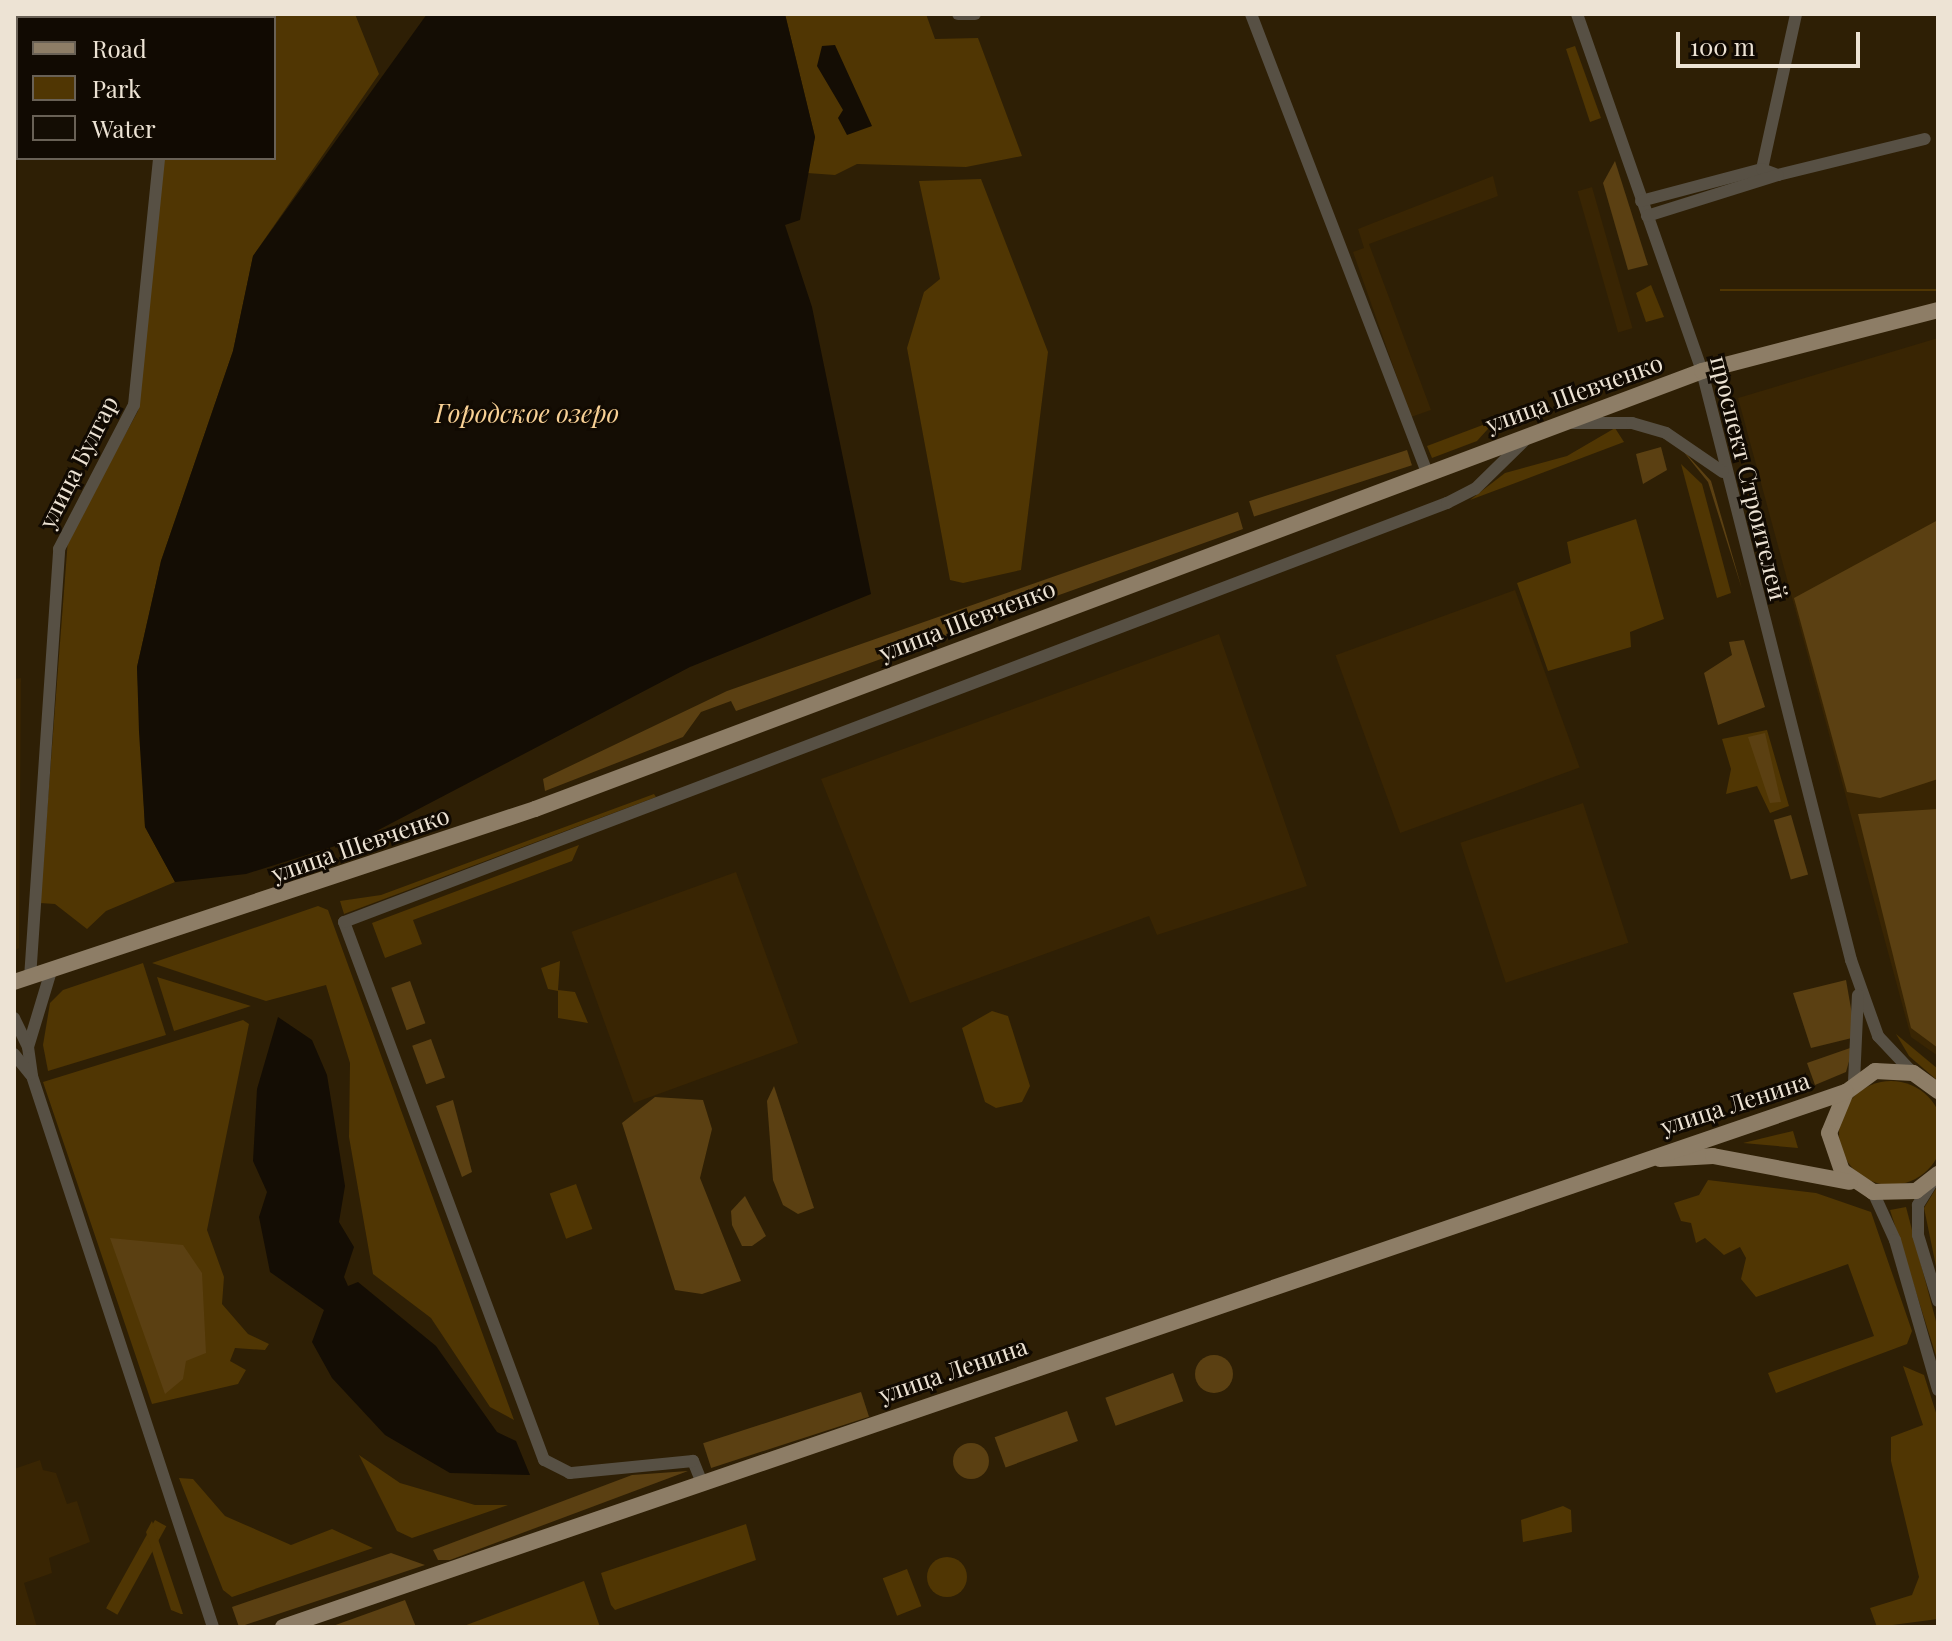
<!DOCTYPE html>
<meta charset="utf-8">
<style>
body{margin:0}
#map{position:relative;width:1952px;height:1641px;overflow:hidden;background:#2e1f05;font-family:"Playfair Display",serif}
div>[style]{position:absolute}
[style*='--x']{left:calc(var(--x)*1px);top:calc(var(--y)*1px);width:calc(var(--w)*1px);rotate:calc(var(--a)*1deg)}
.built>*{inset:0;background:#392503;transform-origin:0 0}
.green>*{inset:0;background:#503603;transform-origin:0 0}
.round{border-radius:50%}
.forest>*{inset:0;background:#5b4012;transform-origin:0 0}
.water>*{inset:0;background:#140d04}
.minor>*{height:12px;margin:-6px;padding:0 6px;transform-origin:6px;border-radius:6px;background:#575044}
.major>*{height:16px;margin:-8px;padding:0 8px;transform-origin:8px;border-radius:8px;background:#8d7d66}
span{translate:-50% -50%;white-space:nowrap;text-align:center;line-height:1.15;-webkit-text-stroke:6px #110a02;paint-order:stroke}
.street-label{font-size:24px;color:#ede3d4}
.water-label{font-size:26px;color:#f9d195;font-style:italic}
.frame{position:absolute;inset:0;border:16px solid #ede3d4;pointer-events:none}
.legend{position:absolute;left:16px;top:16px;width:260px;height:144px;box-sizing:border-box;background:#110a02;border:2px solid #696156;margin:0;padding:10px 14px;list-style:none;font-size:24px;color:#ede3d4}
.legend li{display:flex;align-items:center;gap:16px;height:40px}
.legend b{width:40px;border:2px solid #696156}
.scale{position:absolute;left:1676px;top:32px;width:184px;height:36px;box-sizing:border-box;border:4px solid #ede3d4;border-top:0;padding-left:10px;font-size:24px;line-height:28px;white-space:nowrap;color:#ede3d4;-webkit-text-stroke:6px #110a02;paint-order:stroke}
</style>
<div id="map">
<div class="built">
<i style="clip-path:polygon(14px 14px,63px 14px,18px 18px,18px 74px)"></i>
<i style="clip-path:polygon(1493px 176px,1498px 196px,1369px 244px,1431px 410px,1411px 417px,1353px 252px,1364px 248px,1358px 229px)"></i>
<i style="left:1592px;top:187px;width:147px;height:15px;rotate:74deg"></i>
<i style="clip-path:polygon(1938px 338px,1938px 1056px,1911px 1037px,1738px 398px)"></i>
<i style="left:1515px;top:590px;width:189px;height:191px;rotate:70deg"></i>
<i style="clip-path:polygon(1219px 634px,1307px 886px,1157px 935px,1149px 916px,910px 1003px,821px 779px)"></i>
<i style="clip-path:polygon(21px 678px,19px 948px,14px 951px,14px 679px)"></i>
<i style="left:1583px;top:803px;width:147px;height:129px;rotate:72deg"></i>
<i style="left:736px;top:872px;width:182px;height:175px;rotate:70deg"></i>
<i style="clip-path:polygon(40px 1460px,43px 1470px,56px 1473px,67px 1504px,77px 1501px,90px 1542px,49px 1558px,52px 1573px,24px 1583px,37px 1627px,14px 1627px,14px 1469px)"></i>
</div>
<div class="green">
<i style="clip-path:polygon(193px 14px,355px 14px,379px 74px,253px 256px,233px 351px,161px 561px,137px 667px,145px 827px,175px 882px,106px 911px,87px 929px,55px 904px,40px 903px,68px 539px,138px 411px,163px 158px,274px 158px,274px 18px)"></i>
<i style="clip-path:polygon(785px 14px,926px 14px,935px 39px,978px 38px,1022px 156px,966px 167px,857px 164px,835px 175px,807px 173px,815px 137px)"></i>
<i style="clip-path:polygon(1575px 46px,1601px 118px,1590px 122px,1566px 49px)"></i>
<i style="clip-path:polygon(981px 179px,1048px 352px,1021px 570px,963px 583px,950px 580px,907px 348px,924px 292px,940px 279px,919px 181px)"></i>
<i style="clip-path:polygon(1651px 285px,1664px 317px,1646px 322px,1636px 293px)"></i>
<i style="left:1938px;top:289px;width:2px;height:218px;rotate:90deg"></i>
<i style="clip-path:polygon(1496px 420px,1477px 441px,1432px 458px,1427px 446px)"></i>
<i style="clip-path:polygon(1615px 428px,1624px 442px,1470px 500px,1505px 473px,1567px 456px)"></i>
<i style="clip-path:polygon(1681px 464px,1702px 484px,1731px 593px,1717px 598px)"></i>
<i style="clip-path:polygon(1636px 519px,1664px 619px,1630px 632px,1631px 647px,1548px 671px,1517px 583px,1571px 563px,1567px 542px)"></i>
<i style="clip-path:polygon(1767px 730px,1789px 806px,1770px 813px,1757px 786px,1726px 794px,1731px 769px,1722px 739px)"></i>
<i style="clip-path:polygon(654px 794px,656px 797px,344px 914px,340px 901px,381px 895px)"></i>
<i style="clip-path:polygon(579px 845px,572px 861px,413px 920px,422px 944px,385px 958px,372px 923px)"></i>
<i style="clip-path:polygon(318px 906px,328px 910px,514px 1420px,490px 1407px,431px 1318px,373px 1274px,349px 1137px,350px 1063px,326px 985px,266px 1001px,152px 963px)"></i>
<i style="clip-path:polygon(560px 961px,558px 990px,575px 992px,588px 1023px,558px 1018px,558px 991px,548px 989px,541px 968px)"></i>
<i style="clip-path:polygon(143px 963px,166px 1035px,48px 1071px,43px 1045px,50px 1003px,63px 990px)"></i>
<i style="clip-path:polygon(157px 977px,251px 1006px,174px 1031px)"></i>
<i style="clip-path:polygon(992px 1011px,1008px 1016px,1030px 1086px,1022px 1102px,996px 1108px,985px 1102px,962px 1028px)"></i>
<i style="clip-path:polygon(243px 1020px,249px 1024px,207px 1230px,224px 1277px,222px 1304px,248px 1334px,269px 1344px,265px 1350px,235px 1348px,230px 1361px,246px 1370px,238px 1384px,152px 1404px,43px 1082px)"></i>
<i style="clip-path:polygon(1896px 1034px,1938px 1069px,1938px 1081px,1909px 1056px)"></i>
<i class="round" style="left:1839px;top:1081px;width:104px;height:104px"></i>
<i style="clip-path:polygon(1793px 1131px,1798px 1148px,1743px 1143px)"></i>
<i style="clip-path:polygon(1708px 1180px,1816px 1193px,1871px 1212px,1912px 1331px,1907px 1344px,1776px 1393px,1768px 1373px,1874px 1336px,1848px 1264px,1756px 1297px,1741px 1279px,1746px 1258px,1740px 1247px,1724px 1255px,1705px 1238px,1696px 1243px,1691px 1223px,1681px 1221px,1674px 1203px,1699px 1195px)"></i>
<i style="left:576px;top:1184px;width:48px;height:28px;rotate:70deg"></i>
<i style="clip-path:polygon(1938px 1185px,1938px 1276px,1924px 1208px)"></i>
<i style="clip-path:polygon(1906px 1207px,1938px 1329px,1938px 1362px,1890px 1210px)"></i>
<i style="clip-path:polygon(1903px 1366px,1924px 1375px,1938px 1419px,1938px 1619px,1877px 1627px,1870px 1608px,1912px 1595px,1919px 1577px,1891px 1461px,1891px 1437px,1923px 1425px)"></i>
<i style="clip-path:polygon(359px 1455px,400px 1483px,475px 1505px,508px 1505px,412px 1538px,397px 1531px)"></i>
<i style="clip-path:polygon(179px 1478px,193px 1479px,225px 1516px,291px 1545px,332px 1529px,373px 1548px,232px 1597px,223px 1590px)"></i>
<i style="clip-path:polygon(1563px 1506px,1571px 1510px,1572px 1532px,1523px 1542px,1521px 1520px)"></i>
<i style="left:155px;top:1520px;width:13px;height:101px;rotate:29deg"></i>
<i style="clip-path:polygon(152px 1521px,183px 1614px,181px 1614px,171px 1610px,146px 1532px)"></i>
<i style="clip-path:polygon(746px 1524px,756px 1560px,615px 1610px,611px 1605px,601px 1573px)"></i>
<i class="round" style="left:927px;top:1557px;width:40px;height:40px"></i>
<i style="left:907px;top:1569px;width:40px;height:26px;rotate:69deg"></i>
<i style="clip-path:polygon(584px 1581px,600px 1627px,461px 1627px)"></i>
</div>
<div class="forest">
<i style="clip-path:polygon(1615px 161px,1648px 265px,1628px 270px,1603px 183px)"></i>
<i style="clip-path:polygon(1679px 446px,1711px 481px,1742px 589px,1708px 482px)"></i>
<i style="clip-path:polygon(1661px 447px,1667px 470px,1643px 484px,1636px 454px)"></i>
<i style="left:1407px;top:450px;width:16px;height:166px;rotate:72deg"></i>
<i style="clip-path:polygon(1238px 512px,1243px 529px,736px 711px,731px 701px,701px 712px,683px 737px,545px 791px,543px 779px,727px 691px)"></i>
<i style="clip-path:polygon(1938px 520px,1938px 779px,1880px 798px,1847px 792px,1794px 598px)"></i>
<i style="clip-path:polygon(1744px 640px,1765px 707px,1718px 725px,1704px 673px,1732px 655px,1729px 642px)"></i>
<i style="clip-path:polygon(1765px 733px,1781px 802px,1770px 803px,1748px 737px)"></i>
<i style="clip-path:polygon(1938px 809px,1938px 1048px,1911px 1028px,1858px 814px)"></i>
<i style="left:1791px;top:815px;width:62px;height:18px;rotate:74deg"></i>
<i style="clip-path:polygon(1846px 980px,1856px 1037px,1811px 1048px,1793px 993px)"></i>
<i style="left:410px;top:981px;width:45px;height:20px;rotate:70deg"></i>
<i style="left:431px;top:1039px;width:41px;height:20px;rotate:70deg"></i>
<i style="clip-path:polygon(1853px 1047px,1846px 1072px,1815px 1085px,1807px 1063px)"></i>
<i style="clip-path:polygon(774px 1086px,814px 1208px,798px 1214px,783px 1205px,773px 1180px,767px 1101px)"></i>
<i style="clip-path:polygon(655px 1097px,703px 1100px,712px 1129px,700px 1178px,741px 1281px,702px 1294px,675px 1290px,622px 1123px)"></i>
<i style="clip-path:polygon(453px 1100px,472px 1172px,462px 1177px,436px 1106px)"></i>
<i style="clip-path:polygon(745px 1196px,766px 1236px,752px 1246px,742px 1246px,732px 1225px,731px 1211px)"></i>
<i style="clip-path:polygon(110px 1238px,183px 1245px,202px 1273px,206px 1353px,186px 1361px,183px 1379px,165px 1394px)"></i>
<i class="round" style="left:1195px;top:1355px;width:38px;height:38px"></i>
<i style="left:1173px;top:1373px;width:30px;height:72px;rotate:70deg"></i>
<i style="left:861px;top:1392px;width:26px;height:166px;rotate:72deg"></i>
<i style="left:1067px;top:1411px;width:32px;height:77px;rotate:70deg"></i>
<i class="round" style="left:953px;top:1443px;width:36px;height:36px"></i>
<i style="clip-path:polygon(688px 1471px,450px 1560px,438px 1560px,433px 1550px,632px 1475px)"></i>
<i style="clip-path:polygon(391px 1553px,425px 1565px,239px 1627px,232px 1607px)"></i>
<i style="clip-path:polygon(405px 1600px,416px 1627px,330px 1627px)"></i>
</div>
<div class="water">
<i style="clip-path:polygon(427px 14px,785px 14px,815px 137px,800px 220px,785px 225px,812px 307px,871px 594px,690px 667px,367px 836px,246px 874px,175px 882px,145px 827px,139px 732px,137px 667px,161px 561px,233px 351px,253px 256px)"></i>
<i style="clip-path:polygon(835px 45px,872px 126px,847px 135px,838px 118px,843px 110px,817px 66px,822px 46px)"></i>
<i style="clip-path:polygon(278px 1017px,312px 1040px,327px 1075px,345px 1186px,339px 1222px,354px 1247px,344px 1277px,348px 1286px,358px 1282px,436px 1346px,497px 1432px,516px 1441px,530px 1475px,450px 1473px,385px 1435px,332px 1378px,312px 1342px,324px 1310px,270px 1272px,259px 1217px,267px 1192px,253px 1161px,257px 1089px)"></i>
</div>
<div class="minor">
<i style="--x:958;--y:14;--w:17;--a:0"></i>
<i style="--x:1251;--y:14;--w:491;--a:69"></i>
<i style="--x:1577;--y:14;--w:378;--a:70.7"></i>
<i style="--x:1702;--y:371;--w:608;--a:75.8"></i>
<i style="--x:1851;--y:960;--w:81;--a:70.4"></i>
<i style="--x:1878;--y:1036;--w:51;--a:46.6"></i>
<i style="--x:173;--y:18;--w:4;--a:-90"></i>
<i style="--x:1762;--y:169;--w:159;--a:-77.6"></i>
<i style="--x:1641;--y:201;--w:125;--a:-14.8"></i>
<i style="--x:1762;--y:169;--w:17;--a:21"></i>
<i style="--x:1778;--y:175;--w:151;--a:-13.8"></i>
<i style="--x:1647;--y:216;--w:137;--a:-17.4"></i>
<i style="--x:1573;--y:423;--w:59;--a:0"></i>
<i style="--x:1632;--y:423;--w:35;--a:16"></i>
<i style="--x:1666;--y:433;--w:69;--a:34.4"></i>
<i style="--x:51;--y:971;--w:79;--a:106.8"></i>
<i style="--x:28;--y:1047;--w:29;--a:82"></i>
<i style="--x:32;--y:1076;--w:580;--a:71.81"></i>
<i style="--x:30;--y:978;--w:430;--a:-86.1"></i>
<i style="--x:59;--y:549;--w:162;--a:-62.5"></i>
<i style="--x:134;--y:405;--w:248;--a:-84.2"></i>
<i style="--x:14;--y:1018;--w:32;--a:64"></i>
<i style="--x:14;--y:1054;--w:26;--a:51"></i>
<i style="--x:1854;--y:1082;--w:87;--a:-87.4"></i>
<i style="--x:1931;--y:1184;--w:25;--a:122"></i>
<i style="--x:1918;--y:1205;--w:30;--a:90"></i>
<i style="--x:1918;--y:1235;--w:69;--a:73.1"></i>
<i style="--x:1873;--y:1192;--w:53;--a:65.4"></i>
<i style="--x:1895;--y:1240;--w:156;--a:74"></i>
<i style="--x:702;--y:1483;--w:24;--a:-112"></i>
<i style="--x:693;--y:1461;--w:124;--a:174.4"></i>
<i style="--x:570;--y:1473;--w:29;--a:-153"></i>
<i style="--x:544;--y:1460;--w:574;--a:-110.39"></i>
<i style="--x:344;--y:922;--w:1180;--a:-20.8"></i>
<i style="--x:1447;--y:503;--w:31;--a:-27"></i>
<i style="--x:1475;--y:489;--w:70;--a:-44.4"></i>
</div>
<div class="major">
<i style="--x:14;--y:982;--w:549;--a:-18.37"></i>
<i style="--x:535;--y:809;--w:1246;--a:-20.57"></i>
<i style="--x:1702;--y:371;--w:244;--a:-14.5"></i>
<i style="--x:1938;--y:1091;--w:31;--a:-144"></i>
<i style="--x:1913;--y:1073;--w:38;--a:-177"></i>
<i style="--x:1875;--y:1071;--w:36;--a:144"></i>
<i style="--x:1846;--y:1092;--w:44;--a:112.5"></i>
<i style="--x:1829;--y:1133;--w:40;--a:71.1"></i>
<i style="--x:1842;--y:1171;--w:37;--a:34"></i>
<i style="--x:1873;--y:1192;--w:43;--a:-1.3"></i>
<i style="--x:1916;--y:1191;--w:28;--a:-38"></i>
<i style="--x:1660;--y:1159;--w:53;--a:-3.2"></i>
<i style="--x:1713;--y:1156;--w:139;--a:10.7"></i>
<i style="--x:283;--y:1627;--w:1652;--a:-18.9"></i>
</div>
<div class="street-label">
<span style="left:1574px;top:393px;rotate:-20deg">улица Шевченко</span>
<span style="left:78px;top:462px;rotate:-63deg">улица Булгар</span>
<span style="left:1749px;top:478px;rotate:76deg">проспект Строителей</span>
<span style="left:967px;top:620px;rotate:-21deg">улица Шевченко</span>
<span style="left:360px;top:844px;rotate:-19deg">улица Шевченко</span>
<span style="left:1735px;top:1103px;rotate:-18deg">улица Ленина</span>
<span style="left:953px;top:1370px;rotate:-19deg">улица Ленина</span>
</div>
<div class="water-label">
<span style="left:527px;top:413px">Городское озеро</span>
</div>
<div class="frame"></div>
<ul class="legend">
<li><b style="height:10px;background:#8d7d66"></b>Road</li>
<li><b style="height:22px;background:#503603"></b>Park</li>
<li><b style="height:22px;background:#140d04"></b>Water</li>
</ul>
<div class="scale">100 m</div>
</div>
